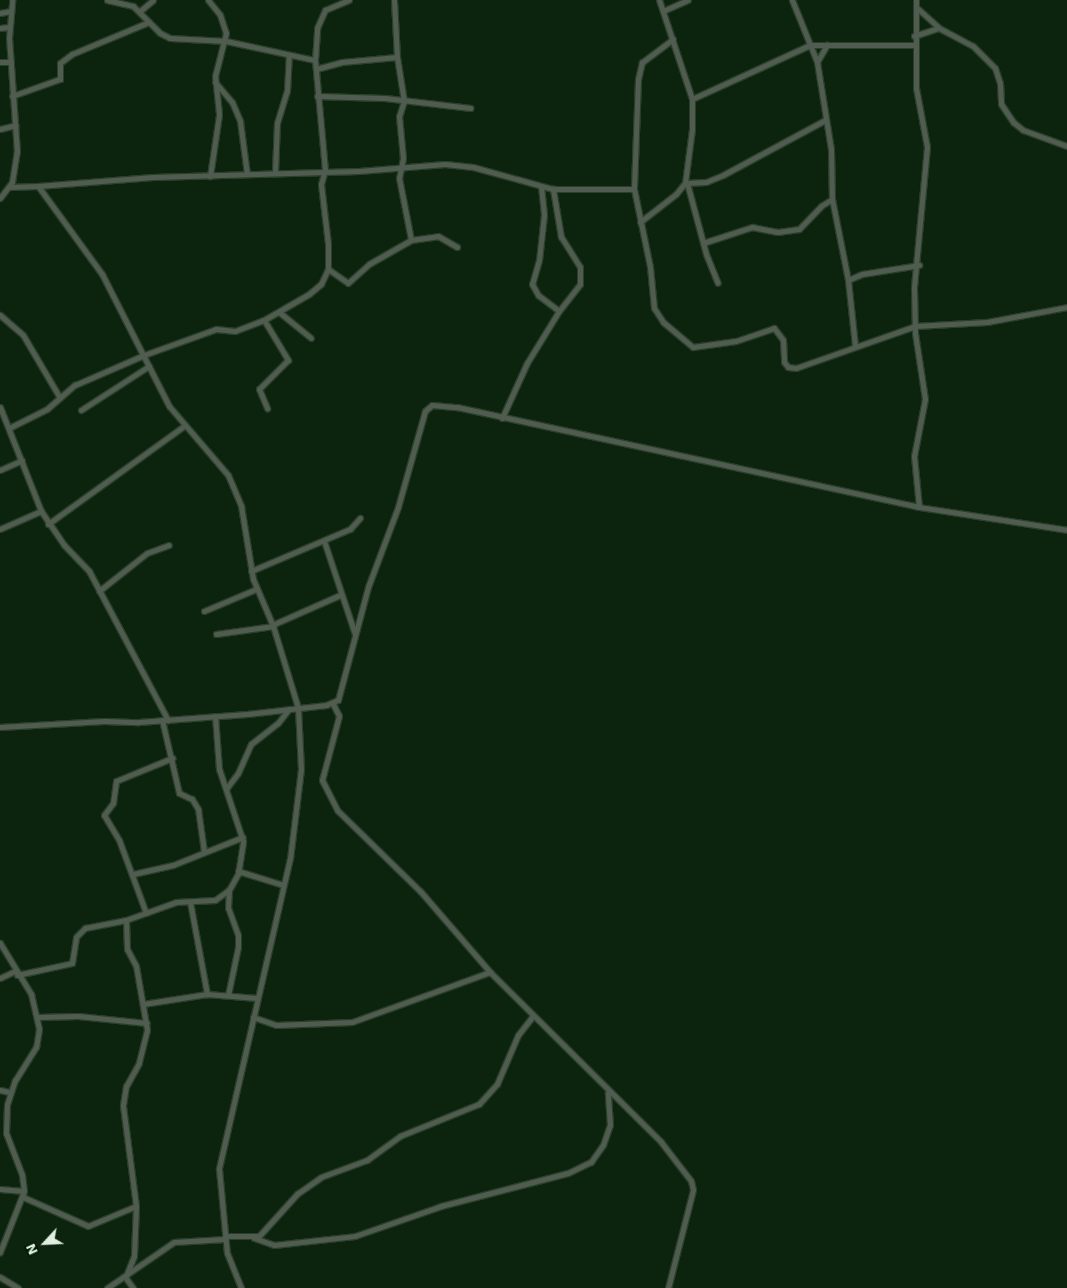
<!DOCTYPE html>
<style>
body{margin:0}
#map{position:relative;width:1067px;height:1288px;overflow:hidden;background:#0c240e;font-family:"Work Sans",sans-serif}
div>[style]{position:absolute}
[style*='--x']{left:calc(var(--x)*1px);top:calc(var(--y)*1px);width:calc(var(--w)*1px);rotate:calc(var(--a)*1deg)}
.roads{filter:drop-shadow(1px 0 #2a402b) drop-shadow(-1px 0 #2a402b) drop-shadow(0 1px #2a402b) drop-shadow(0 -1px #2a402b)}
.minor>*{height:5px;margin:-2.5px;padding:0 2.5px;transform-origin:2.5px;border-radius:2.5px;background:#515c51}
span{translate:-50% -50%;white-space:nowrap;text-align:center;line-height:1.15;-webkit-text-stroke:5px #041a06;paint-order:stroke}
.north{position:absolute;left:20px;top:1218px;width:50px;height:50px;-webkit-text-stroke:4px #041a06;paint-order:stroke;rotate:245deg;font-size:14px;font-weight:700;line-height:20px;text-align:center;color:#e0efe0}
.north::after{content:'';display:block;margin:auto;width:18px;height:22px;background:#e0efe0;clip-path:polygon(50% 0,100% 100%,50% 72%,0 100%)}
</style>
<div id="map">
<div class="roads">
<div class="minor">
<i style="--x:107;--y:0;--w:27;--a:13"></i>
<i style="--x:133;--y:6;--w:38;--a:45"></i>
<i style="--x:160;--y:33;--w:11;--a:27"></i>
<i style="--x:170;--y:38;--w:56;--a:3.1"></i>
<i style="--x:226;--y:41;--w:91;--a:12.1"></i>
<i style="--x:208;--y:0;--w:19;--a:51"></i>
<i style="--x:220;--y:15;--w:19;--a:72"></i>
<i style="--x:226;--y:33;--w:44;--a:104.3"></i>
<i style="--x:215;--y:76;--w:39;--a:84"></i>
<i style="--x:219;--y:115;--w:62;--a:98.4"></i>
<i style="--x:394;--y:0;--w:57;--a:87"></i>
<i style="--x:397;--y:57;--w:45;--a:81"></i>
<i style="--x:404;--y:101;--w:16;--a:108"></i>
<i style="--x:399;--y:116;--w:42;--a:84.6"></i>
<i style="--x:403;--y:158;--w:20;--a:101"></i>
<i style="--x:399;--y:178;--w:63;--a:79"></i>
<i style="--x:792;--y:0;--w:67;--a:68"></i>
<i style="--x:817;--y:62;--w:88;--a:80.9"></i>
<i style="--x:831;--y:149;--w:50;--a:88.9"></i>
<i style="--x:832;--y:199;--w:83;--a:78.8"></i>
<i style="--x:848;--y:280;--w:66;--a:83.9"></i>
<i style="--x:916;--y:0;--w:88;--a:90"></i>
<i style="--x:916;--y:88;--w:60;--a:79.4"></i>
<i style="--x:927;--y:147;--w:142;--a:95.3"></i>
<i style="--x:914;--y:288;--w:45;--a:88.7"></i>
<i style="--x:915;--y:333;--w:67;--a:81.4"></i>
<i style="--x:925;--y:399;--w:58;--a:100.9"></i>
<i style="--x:914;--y:456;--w:51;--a:84.4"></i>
<i style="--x:916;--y:7;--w:31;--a:42"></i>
<i style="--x:939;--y:28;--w:38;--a:28"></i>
<i style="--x:973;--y:46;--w:31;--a:45"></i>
<i style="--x:995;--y:68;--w:16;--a:72"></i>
<i style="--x:1000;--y:83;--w:21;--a:87"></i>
<i style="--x:1001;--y:104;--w:22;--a:56"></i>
<i style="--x:1013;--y:122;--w:13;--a:39"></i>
<i style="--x:1023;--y:130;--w:47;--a:20"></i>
<i style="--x:140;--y:11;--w:17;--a:-40"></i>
<i style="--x:663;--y:11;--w:27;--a:-24"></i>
<i style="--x:0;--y:13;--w:10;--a:-11"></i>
<i style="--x:0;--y:28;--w:9;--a:-6"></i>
<i style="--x:914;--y:36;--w:26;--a:-18"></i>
<i style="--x:673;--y:39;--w:39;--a:143"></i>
<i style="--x:642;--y:62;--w:17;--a:103"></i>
<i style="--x:638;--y:79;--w:110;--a:92.1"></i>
<i style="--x:634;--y:189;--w:80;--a:78.4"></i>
<i style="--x:650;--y:267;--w:41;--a:84.4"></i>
<i style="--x:654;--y:308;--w:17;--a:57"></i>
<i style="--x:663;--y:322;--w:39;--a:40"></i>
<i style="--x:693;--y:347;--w:43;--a:-7.9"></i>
<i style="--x:736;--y:341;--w:40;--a:-18.9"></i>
<i style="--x:774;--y:328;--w:15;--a:53"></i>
<i style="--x:783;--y:340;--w:22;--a:87"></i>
<i style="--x:784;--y:362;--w:6;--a:51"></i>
<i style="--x:788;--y:367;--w:8;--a:7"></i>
<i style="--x:796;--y:368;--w:126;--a:-19.4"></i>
<i style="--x:915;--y:326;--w:72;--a:-3.2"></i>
<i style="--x:987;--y:322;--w:81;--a:-10.6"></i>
<i style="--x:0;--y:62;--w:11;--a:0"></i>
<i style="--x:817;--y:62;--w:20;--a:-60"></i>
<i style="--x:316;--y:69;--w:27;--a:-15"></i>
<i style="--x:342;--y:62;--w:55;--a:-5.2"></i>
<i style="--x:215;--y:82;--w:26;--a:50"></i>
<i style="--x:232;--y:102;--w:21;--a:67"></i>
<i style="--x:240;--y:121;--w:53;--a:82.5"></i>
<i style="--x:12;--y:96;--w:51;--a:-19.5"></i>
<i style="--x:60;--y:79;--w:16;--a:-90"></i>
<i style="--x:60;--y:63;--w:15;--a:-37"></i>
<i style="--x:72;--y:54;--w:83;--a:-22.6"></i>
<i style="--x:317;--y:96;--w:68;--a:1.7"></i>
<i style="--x:385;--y:98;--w:86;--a:6.7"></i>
<i style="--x:692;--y:99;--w:130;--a:-24.6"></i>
<i style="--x:810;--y:45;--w:104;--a:0"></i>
<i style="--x:0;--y:129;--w:16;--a:-14"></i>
<i style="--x:275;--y:172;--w:49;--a:-87.7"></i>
<i style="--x:277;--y:123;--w:34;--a:-73"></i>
<i style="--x:287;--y:91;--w:35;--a:-87"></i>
<i style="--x:685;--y:183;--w:21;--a:-3"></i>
<i style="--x:706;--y:182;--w:18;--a:-22"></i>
<i style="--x:723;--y:175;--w:116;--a:-28.3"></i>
<i style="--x:687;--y:183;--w:73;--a:75"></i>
<i style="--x:706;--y:254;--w:31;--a:68"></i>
<i style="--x:38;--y:186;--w:115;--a:-4.5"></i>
<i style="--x:153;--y:177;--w:206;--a:-1.7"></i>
<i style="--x:359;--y:171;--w:86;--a:-4.7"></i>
<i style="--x:445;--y:164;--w:28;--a:6"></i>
<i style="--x:473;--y:167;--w:83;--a:15.4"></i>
<i style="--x:553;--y:189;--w:81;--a:0"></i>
<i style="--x:541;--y:186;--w:29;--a:84"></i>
<i style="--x:544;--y:215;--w:45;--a:96.3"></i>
<i style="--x:539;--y:260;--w:25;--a:106"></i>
<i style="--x:532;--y:284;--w:13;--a:61"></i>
<i style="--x:538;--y:295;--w:26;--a:37"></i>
<i style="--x:9;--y:187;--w:29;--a:-2"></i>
<i style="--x:38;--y:186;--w:109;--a:54"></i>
<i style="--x:102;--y:274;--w:148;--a:63.1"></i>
<i style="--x:169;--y:406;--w:91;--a:49.5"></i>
<i style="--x:228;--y:475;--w:34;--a:67"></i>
<i style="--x:241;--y:506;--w:74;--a:80.7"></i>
<i style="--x:253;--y:579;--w:51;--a:66.9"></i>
<i style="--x:273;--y:626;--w:86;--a:73"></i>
<i style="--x:298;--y:708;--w:61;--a:87.2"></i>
<i style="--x:301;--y:769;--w:90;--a:97"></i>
<i style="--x:290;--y:858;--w:319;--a:102.9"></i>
<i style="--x:219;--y:1169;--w:84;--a:84.6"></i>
<i style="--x:227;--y:1253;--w:38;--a:68"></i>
<i style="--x:0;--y:198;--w:20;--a:-53"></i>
<i style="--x:12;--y:182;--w:30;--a:-81"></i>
<i style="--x:17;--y:152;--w:114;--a:-94"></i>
<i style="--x:9;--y:38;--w:38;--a:-85"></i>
<i style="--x:640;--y:222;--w:46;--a:-37.9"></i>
<i style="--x:676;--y:194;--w:14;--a:-51"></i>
<i style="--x:685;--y:183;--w:54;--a:-82.6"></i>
<i style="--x:692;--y:129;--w:30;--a:-90"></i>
<i style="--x:692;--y:99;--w:104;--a:-108.4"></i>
<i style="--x:703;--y:243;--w:52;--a:-18.1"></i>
<i style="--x:752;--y:227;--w:26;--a:11"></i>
<i style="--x:778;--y:232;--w:21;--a:-8"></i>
<i style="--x:799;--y:229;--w:32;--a:-46"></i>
<i style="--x:821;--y:206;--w:13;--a:-32"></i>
<i style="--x:328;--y:269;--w:24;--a:35"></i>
<i style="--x:348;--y:283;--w:28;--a:-42"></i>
<i style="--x:369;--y:264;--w:48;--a:-29.7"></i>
<i style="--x:411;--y:240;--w:27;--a:-8"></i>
<i style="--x:438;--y:236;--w:22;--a:30"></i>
<i style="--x:848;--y:280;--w:15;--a:-23"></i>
<i style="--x:862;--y:274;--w:58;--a:-9"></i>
<i style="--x:279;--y:312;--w:41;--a:39.1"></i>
<i style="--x:0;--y:315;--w:30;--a:41"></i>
<i style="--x:23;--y:335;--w:71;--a:59.5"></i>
<i style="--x:264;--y:320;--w:47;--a:59"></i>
<i style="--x:288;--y:360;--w:41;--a:135"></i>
<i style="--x:259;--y:389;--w:21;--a:67"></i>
<i style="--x:0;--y:407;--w:112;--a:68.5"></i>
<i style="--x:41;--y:511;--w:41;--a:55.9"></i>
<i style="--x:64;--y:545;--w:36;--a:46"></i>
<i style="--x:89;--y:571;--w:169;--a:62.1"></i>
<i style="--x:81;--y:410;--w:81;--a:-32.9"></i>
<i style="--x:502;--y:418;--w:60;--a:-65.6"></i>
<i style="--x:527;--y:363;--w:61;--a:-58.4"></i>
<i style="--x:559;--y:311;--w:34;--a:-52"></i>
<i style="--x:580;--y:284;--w:17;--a:-90"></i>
<i style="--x:580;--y:267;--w:36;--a:-122"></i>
<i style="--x:561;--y:237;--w:49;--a:-99.5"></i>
<i style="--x:9;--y:428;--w:42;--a:-26.6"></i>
<i style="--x:47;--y:409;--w:37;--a:-41"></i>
<i style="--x:75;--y:385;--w:75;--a:-23.5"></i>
<i style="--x:144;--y:355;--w:77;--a:-19.9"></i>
<i style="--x:216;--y:329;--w:19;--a:6"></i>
<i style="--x:235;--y:331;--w:31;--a:-21"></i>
<i style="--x:264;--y:320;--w:52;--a:-30"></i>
<i style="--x:309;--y:294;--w:16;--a:-40"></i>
<i style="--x:321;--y:284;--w:17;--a:-65"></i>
<i style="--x:328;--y:269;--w:25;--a:-90"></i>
<i style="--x:328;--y:244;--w:60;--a:-96.7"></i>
<i style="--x:321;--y:184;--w:15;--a:-74"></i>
<i style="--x:325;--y:170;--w:110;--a:-95.2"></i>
<i style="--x:315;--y:60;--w:32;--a:-86"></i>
<i style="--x:317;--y:28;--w:20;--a:-66"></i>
<i style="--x:325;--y:10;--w:26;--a:-23"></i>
<i style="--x:0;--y:470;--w:24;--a:-24"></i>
<i style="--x:48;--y:524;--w:168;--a:-35.8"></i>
<i style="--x:0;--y:529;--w:45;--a:-23.7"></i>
<i style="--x:324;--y:541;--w:98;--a:71.6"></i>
<i style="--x:251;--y:571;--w:108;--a:-23"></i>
<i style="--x:350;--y:529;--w:15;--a:-48"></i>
<i style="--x:99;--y:591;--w:61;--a:-38.4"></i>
<i style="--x:147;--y:553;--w:23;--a:-20"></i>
<i style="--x:204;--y:611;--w:56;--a:-22.9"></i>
<i style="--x:272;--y:625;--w:74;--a:-23.8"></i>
<i style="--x:216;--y:634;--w:58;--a:-8"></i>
<i style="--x:333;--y:704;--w:13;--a:63"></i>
<i style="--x:339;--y:716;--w:66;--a:104.9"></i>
<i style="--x:322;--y:780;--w:34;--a:63"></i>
<i style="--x:337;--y:810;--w:117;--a:44.3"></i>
<i style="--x:421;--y:892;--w:106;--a:49.2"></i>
<i style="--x:490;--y:972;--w:241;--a:44.8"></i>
<i style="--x:661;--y:1142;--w:49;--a:52.4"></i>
<i style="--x:691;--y:1181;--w:9;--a:77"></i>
<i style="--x:693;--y:1190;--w:101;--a:104.3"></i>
<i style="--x:162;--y:720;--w:75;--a:76.9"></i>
<i style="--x:179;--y:793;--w:14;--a:25"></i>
<i style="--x:192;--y:799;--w:12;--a:59"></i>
<i style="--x:198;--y:809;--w:42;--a:81.9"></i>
<i style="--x:0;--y:727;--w:104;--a:-3.3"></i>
<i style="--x:104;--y:721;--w:35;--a:2"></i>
<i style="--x:139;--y:722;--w:108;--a:-4.2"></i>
<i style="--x:247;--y:714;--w:80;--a:-6.5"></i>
<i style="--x:326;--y:705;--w:13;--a:-23"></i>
<i style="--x:338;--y:700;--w:117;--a:-75.1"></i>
<i style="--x:368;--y:587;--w:85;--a:-69.4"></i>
<i style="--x:398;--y:507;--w:100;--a:-74.3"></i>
<i style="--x:425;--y:411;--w:9;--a:-41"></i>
<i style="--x:432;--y:405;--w:25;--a:5"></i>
<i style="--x:457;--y:407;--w:473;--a:12.2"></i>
<i style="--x:919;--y:507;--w:150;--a:8.8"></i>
<i style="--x:226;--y:789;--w:20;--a:-53"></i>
<i style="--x:238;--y:773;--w:32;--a:-66"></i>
<i style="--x:251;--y:744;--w:34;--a:-38"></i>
<i style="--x:278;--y:723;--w:18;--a:-52"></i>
<i style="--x:238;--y:871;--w:47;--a:17.3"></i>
<i style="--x:133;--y:874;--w:41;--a:-12.7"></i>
<i style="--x:173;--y:865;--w:75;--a:-21.8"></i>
<i style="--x:190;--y:902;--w:94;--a:79.5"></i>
<i style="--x:146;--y:913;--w:78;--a:-110.3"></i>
<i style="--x:119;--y:840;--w:29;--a:-121"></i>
<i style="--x:104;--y:815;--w:15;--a:-53"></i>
<i style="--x:113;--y:803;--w:22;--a:-82"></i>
<i style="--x:116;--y:781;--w:61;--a:-22.3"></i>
<i style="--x:126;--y:920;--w:29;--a:88"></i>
<i style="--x:127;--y:949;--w:19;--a:62"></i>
<i style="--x:136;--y:966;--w:65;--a:80.2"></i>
<i style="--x:147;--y:1030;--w:34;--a:104"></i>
<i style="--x:139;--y:1063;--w:26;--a:119"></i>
<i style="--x:126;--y:1086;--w:20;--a:99"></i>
<i style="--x:123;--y:1106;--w:101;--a:82.6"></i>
<i style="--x:136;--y:1206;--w:50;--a:92.3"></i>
<i style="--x:134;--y:1256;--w:22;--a:112"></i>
<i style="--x:0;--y:943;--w:60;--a:58.7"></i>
<i style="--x:31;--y:994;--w:36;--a:77"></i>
<i style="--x:39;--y:1029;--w:18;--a:99"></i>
<i style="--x:36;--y:1047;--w:39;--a:122"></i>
<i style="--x:15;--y:1080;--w:26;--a:108"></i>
<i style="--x:7;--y:1105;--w:28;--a:92"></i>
<i style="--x:6;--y:1133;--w:45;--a:69.1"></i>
<i style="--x:22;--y:1175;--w:16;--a:83"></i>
<i style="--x:24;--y:1191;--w:66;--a:111.5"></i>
<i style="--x:17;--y:975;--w:56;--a:-12.3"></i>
<i style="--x:72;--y:963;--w:26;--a:-81"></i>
<i style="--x:76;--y:937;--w:13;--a:-45"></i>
<i style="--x:85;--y:928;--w:42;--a:-11"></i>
<i style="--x:126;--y:920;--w:53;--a:-19.8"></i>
<i style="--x:176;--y:902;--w:39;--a:-3"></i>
<i style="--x:215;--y:900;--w:17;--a:-36"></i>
<i style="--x:229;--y:890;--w:18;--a:-61"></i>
<i style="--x:238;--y:874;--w:33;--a:-81"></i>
<i style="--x:243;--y:841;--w:76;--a:-108.4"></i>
<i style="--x:219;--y:769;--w:53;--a:-94.3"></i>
<i style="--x:0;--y:978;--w:17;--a:-25"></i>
<i style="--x:228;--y:995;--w:49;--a:-78.2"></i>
<i style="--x:238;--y:947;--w:12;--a:-90"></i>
<i style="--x:238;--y:935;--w:29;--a:-110"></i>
<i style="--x:228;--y:908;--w:18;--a:-87"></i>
<i style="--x:143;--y:1004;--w:65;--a:-8.9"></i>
<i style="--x:207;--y:994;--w:50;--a:4.6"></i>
<i style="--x:37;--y:1017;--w:41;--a:-1.4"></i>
<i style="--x:78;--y:1016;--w:69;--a:5.8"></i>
<i style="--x:253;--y:1017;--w:24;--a:19"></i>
<i style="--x:276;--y:1025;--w:76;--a:-2.3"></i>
<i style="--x:352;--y:1022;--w:147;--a:-19.9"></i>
<i style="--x:0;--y:1090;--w:9;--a:13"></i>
<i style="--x:0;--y:1189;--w:24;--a:5"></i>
<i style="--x:23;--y:1197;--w:71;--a:24"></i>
<i style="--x:88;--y:1226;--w:52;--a:-22.6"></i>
<i style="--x:225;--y:1236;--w:34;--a:0"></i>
<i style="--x:259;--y:1236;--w:57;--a:-47.9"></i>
<i style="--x:297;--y:1194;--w:29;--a:-35"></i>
<i style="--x:321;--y:1177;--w:49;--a:-20.3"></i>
<i style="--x:367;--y:1160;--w:41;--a:-36"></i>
<i style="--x:400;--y:1136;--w:85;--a:-22.1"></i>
<i style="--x:479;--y:1104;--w:27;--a:-48"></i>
<i style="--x:497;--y:1084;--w:53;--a:-66.8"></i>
<i style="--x:518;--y:1035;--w:24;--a:-52"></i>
<i style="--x:254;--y:1238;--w:21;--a:19"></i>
<i style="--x:274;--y:1245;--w:81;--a:-6.3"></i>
<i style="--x:355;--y:1236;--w:91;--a:-19.2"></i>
<i style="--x:441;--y:1206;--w:131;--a:-14.6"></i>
<i style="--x:568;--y:1173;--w:25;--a:-26"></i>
<i style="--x:591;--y:1162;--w:21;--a:-55"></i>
<i style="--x:603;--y:1145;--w:21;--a:-71"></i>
<i style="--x:610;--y:1125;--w:32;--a:-94"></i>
<i style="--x:0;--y:1277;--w:21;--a:31"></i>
<i style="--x:125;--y:1277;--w:14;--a:54"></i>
<i style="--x:107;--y:1288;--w:81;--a:-34.5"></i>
<i style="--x:174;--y:1242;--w:51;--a:-3.4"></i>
</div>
</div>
<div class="north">N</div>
</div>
